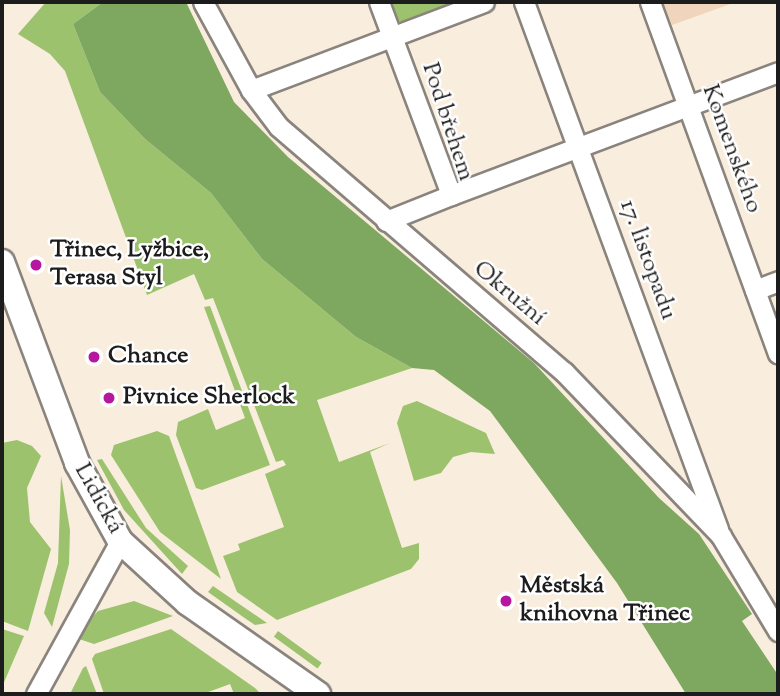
<!DOCTYPE html>
<meta charset="utf-8">
<style>
body{margin:0}
#map{position:relative;width:780px;height:696px;overflow:hidden;background:#f9edde;font-family:"Sorts Mill Goudy",serif}
div>[style]{position:absolute}
[style*='--x']{left:calc(var(--x)*1px);top:calc(var(--y)*1px);width:calc(var(--w)*1px);rotate:calc(var(--a)*1deg)}
.built>*{inset:0;background:#f0d5bc}
.green>*{inset:0;background:#9dc26d;transform-origin:0 0}
.forest>*{inset:0;background:#7ea860}
.roads{filter:drop-shadow(2px 0 #8a847d) drop-shadow(-2px 0 #8a847d) drop-shadow(0 2px #8a847d) drop-shadow(0 -2px #8a847d)}
.minor>*{height:19px;margin:-9.5px;padding:0 9.5px;transform-origin:9.5px;border-radius:9.5px;background:#fff}
.tertiary>*{height:24px;margin:-12px;padding:0 12px;transform-origin:12px;border-radius:12px;background:#fff}
.dots>*{width:19px;height:19px;translate:-50% -50%;box-sizing:border-box;border:4px solid #fff;border-radius:50%}
span{translate:-50% -50%;white-space:nowrap;text-align:center;line-height:1.15;-webkit-text-stroke:5px #fff;paint-order:stroke}
.street-label{font-size:24px;color:#1c1c1c}
.poi-label{font-size:24px;color:#1c1c1c;font-weight:700}
.left{translate:0 -50%;text-align:left}
.frame{position:absolute;inset:0;border:4px solid #1c1c1c;pointer-events:none}
</style>
<div id="map">
<div class="built">
<i style="clip-path:polygon(663px 2px,736px 2px,672px 25px)"></i>
</div>
<div class="green">
<i style="clip-path:polygon(46px 2px,103px 2px,73px 24px,100px 92px,145px 139px,211px 193px,262px 259px,356px 337px,412px 368px,317px 400px,339px 462px,390px 443px,370px 452px,402px 548px,419px 543px,419px 559px,411px 569px,277px 620px,237px 592px,223px 556px,240px 550px,238px 544px,284px 527px,265px 474px,286px 465px,283px 460px,276px 462px,213px 298px,205px 300px,194px 274px,147px 295px,65px 71px,50px 54px,18px 34px)"></i>
<i style="clip-path:polygon(389px 2px,462px 2px,406px 22px,396px 21px)"></i>
<i style="clip-path:polygon(210px 306px,270px 465px,202px 490px,196px 488px,176px 435px,178px 422px,208px 409px,216px 430px,245px 418px,204px 307px)"></i>
<i style="clip-path:polygon(417px 401px,486px 433px,495px 454px,471px 452px,453px 457px,441px 473px,414px 481px,397px 423px,403px 406px)"></i>
<i style="clip-path:polygon(157px 431px,169px 436px,221px 579px,160px 532px,111px 455px,114px 445px)"></i>
<i style="clip-path:polygon(17px 440px,32px 446px,41px 456px,27px 488px,30px 522px,51px 549px,28px 631px,2px 621px,2px 443px)"></i>
<i style="clip-path:polygon(102px 459px,146px 528px,188px 566px,182px 574px,124px 510px,97px 460px)"></i>
<i style="clip-path:polygon(61px 476px,70px 530px,69px 564px,52px 627px,44px 613px,58px 563px)"></i>
<i style="clip-path:polygon(213px 586px,267px 623px,255px 625px,246px 619px,208px 592px)"></i>
<i style="clip-path:polygon(134px 601px,173px 616px,94px 644px,73px 637px,98px 611px)"></i>
<i style="clip-path:polygon(2px 629px,24px 636px,2px 687px)"></i>
<i style="clip-path:polygon(171px 629px,255px 688px,259px 692px,234px 694px,230px 684px,203px 694px,104px 694px,92px 659px,95px 654px)"></i>
<i style="left:278px;top:631px;width:54px;height:7px;rotate:36deg"></i>
<i style="clip-path:polygon(86px 666px,97px 694px,70px 694px,83px 668px)"></i>
</div>
<div class="forest">
<i style="clip-path:polygon(103px 2px,186px 2px,234px 102px,288px 157px,534px 363px,659px 498px,699px 534px,752px 614px,742px 621px,778px 675px,778px 694px,686px 694px,617px 583px,490px 411px,434px 370px,412px 368px,356px 337px,262px 259px,211px 193px,145px 139px,100px 92px,73px 24px)"></i>
</div>
<div class="roads">
<div class="minor">
<i style="--x:203;--y:2;--w:100;--a:61.4"></i>
<i style="--x:251;--y:90;--w:46;--a:52.9"></i>
<i style="--x:279;--y:127;--w:376;--a:40.7"></i>
<i style="--x:564;--y:372;--w:227;--a:46.2"></i>
<i style="--x:721;--y:536;--w:111;--a:59"></i>
<i style="--x:379;--y:2;--w:206;--a:69.5"></i>
<i style="--x:451;--y:195;--w:70;--a:158.2"></i>
<i style="--x:524;--y:2;--w:562;--a:69.79"></i>
<i style="--x:650;--y:2;--w:374;--a:70"></i>
<i style="--x:251;--y:90;--w:249;--a:-20.7"></i>
<i style="--x:451;--y:195;--w:349;--a:-20.6"></i>
<i style="--x:755;--y:290;--w:25;--a:-21"></i>
<i style="--x:36;--y:694;--w:175;--a:-61.2"></i>
</div>
<div class="tertiary">
<i style="--x:2;--y:262;--w:215;--a:69.5"></i>
<i style="--x:77;--y:463;--w:89;--a:61.1"></i>
<i style="--x:120;--y:541;--w:92;--a:42.4"></i>
<i style="--x:188;--y:603;--w:159;--a:35"></i>
</div>
</div>
<div class="dots">
<i style="left:36px;top:265px;background:#b5179e"></i>
<i style="left:94px;top:357px;background:#b5179e"></i>
<i style="left:109px;top:398px;background:#b5179e"></i>
<i style="left:506px;top:601px;background:#b5179e"></i>
</div>
<div class="street-label">
<span style="left:447px;top:122px;rotate:72deg">Pod břehem</span>
<span style="left:731px;top:149px;rotate:70deg">Komenského</span>
<span style="left:647px;top:260px;rotate:70deg">17. listopadu</span>
<span style="left:509px;top:294px;rotate:40deg">Okružní</span>
<span style="left:98px;top:499px;rotate:61deg">Lidická</span>
</div>
<div class="poi-label">
<span class="left" style="left:50px;top:265px">Třinec, Lyžbice,<br>Terasa Styl</span>
<span class="left" style="left:108px;top:357px">Chance</span>
<span class="left" style="left:123px;top:398px">Pivnice Sherlock</span>
<span class="left" style="left:520px;top:601px">Městská<br>knihovna Třinec</span>
</div>
<div class="frame"></div>
</div>
